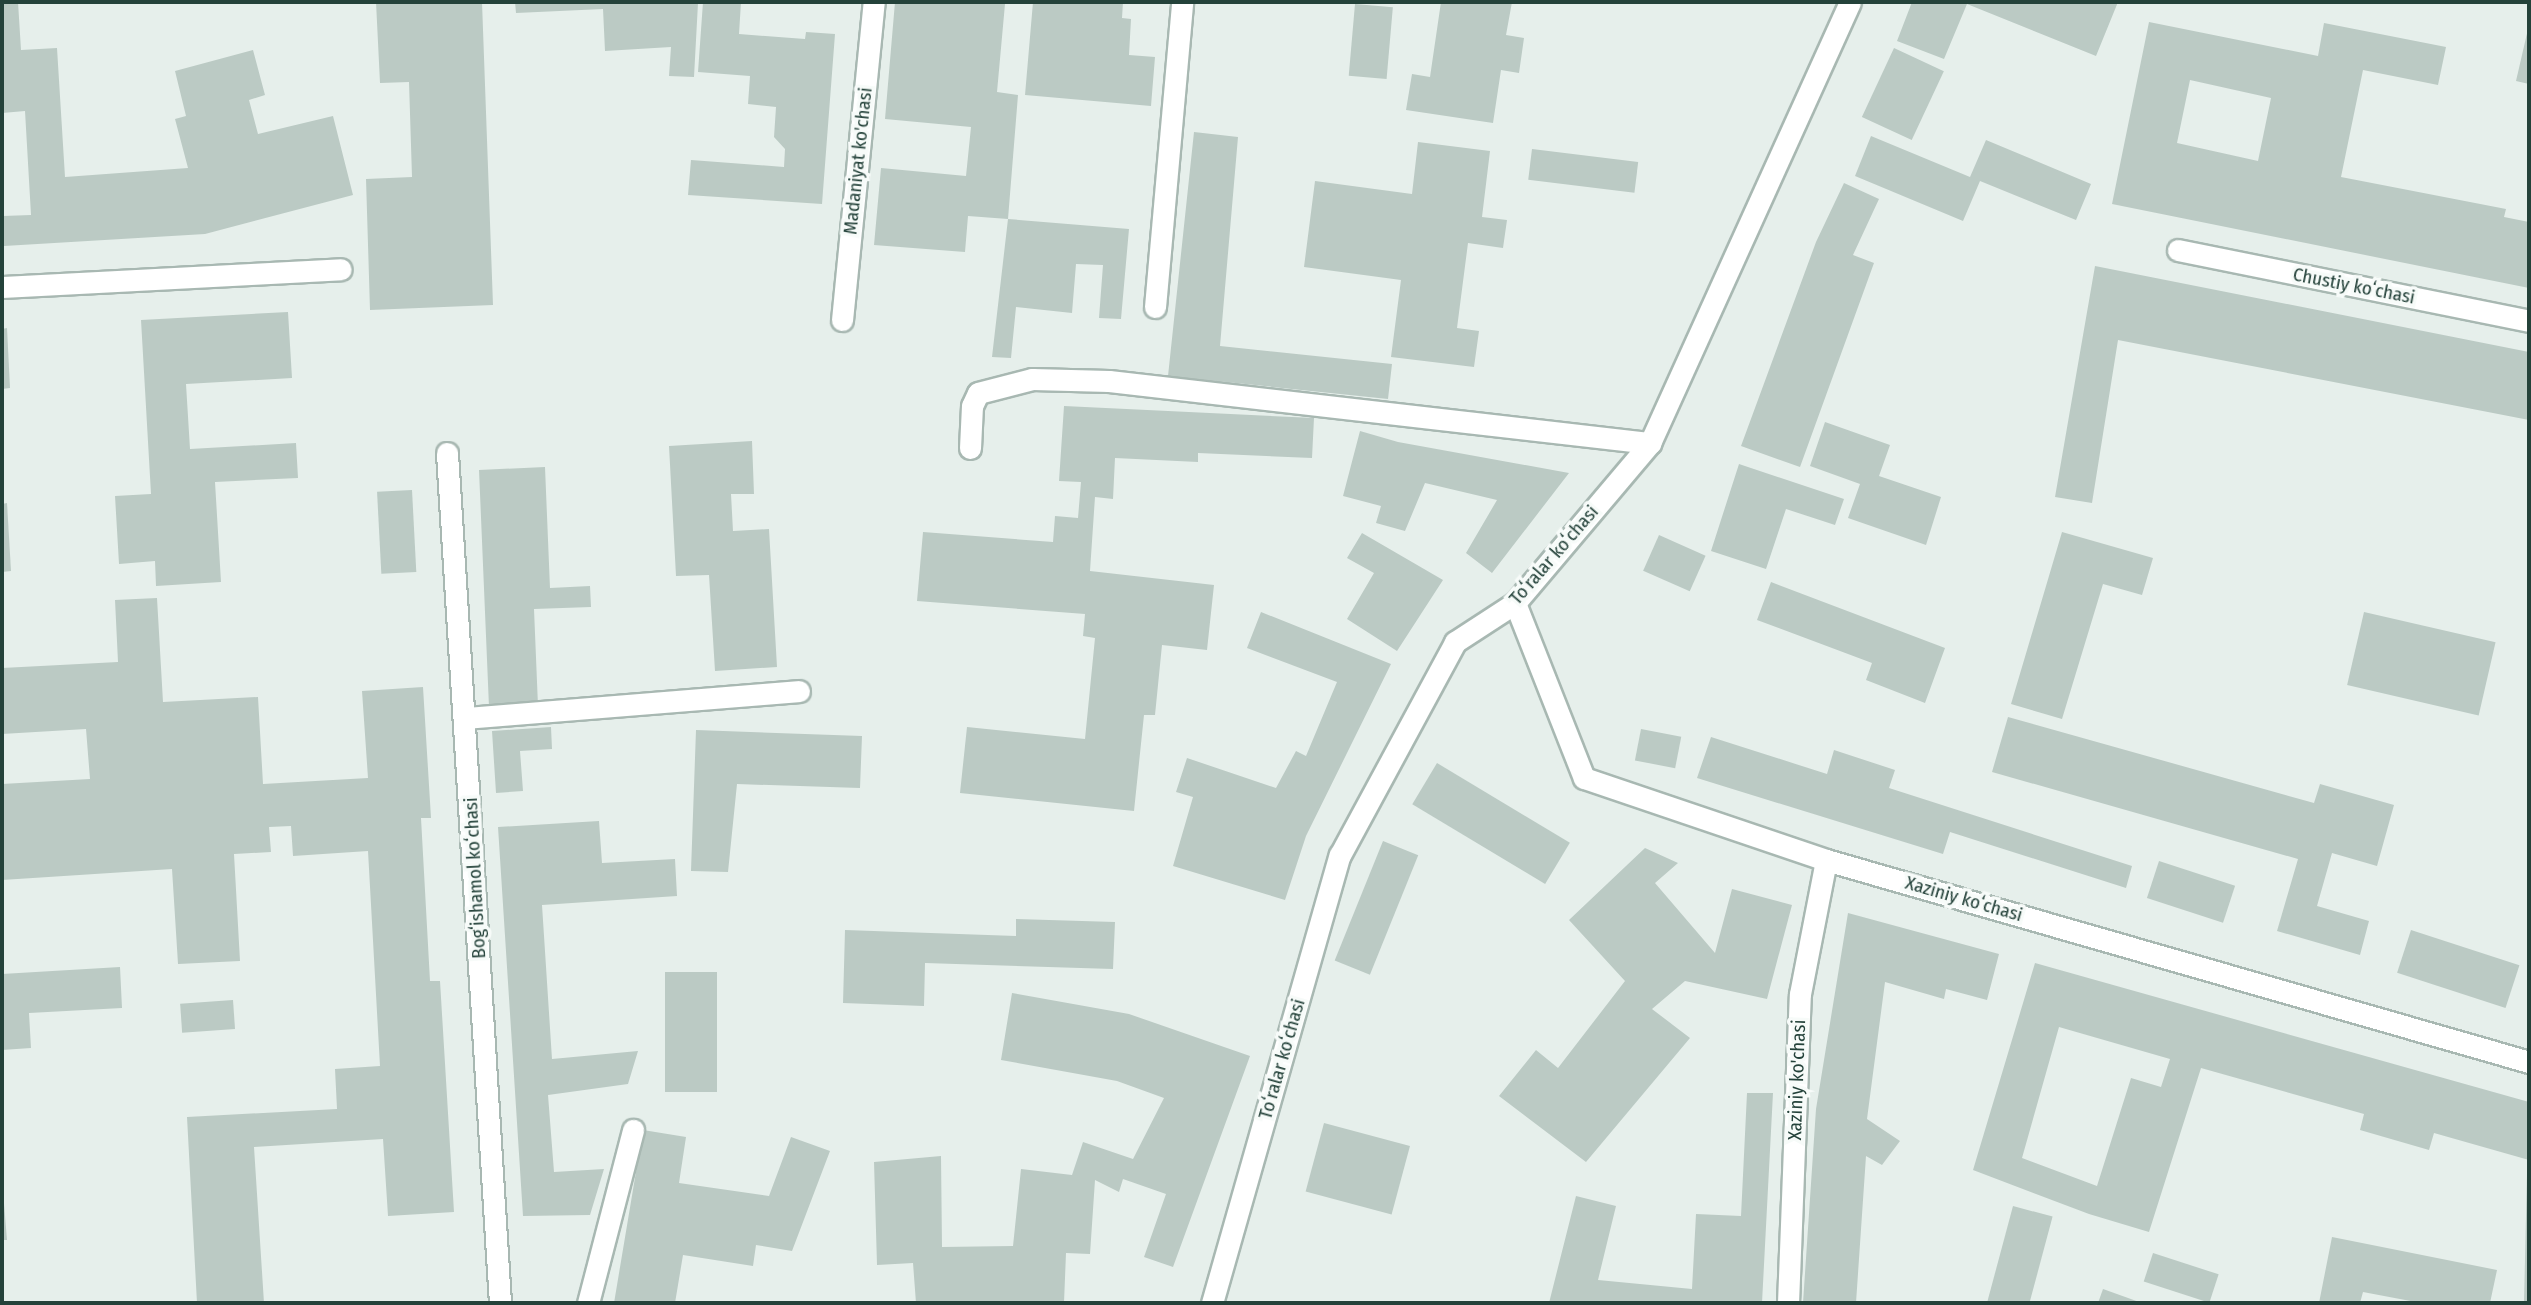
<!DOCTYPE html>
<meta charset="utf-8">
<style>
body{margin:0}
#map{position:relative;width:2531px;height:1305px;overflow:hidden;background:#e6efeb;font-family:"Fira Sans Condensed",sans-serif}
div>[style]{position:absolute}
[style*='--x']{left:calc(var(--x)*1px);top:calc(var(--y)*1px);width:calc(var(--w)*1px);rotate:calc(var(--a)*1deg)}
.building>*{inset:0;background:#bbcac4;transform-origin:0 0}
.roads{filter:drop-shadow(2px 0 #a8b8b2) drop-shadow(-2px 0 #a8b8b2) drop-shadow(0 2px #a8b8b2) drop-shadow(0 -2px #a8b8b2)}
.minor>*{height:21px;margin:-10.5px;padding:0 10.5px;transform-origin:10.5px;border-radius:10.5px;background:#fff}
span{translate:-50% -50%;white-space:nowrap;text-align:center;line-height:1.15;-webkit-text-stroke:7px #f7fbf9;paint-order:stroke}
.street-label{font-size:19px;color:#24423a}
.frame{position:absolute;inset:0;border:4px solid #24423a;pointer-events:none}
</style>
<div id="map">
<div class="building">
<i style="clip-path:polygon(2px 2px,18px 2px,21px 50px,57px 48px,65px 177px,188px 168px,175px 119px,186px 116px,175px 71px,253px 50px,265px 95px,249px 100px,258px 134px,333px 116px,353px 195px,205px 234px,4px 246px,3px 216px,31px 215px,25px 111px,2px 113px)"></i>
<i style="clip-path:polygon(376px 2px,482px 2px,493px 305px,370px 310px,366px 179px,412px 177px,409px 82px,380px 83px)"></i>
<i style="clip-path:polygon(515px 2px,698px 3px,694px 77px,669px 76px,671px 47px,605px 51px,603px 9px,516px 13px)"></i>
<i style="clip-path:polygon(703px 2px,741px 2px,739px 34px,805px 39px,806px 32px,835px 34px,822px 204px,688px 195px,691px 160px,784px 167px,785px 149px,774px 137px,776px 107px,748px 104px,750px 76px,698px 72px)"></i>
<i style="clip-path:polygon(895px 2px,1005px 4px,997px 92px,1018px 95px,1008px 219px,1129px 229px,1121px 319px,1099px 318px,1103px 265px,1076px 264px,1072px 313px,1016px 307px,1011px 358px,992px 357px,1008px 219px,968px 216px,965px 252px,874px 245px,881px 168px,966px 176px,971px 127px,885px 119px)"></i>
<i style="clip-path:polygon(1033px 2px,1123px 2px,1122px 18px,1131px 19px,1129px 55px,1155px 57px,1151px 106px,1025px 95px)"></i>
<i style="clip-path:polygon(1441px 2px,1512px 2px,1506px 35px,1524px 38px,1519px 73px,1501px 70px,1493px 123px,1406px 110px,1412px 74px,1430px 77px)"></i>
<i style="clip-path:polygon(1912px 2px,2118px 2px,2096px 56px,1967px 4px,1944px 59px,1897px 41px)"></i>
<i style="left:1355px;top:4px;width:38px;height:72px;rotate:5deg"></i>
<i style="clip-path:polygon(evenodd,2149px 22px,2318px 56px,2324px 23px,2446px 47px,2438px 85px,2363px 70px,2341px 177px,2506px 209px,2504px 217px,2529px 222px,2529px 288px,2112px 204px,2149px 22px,2190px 80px,2271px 98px,2258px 161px,2177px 143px,2190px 80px)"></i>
<i style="clip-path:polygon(2528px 29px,2529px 29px,2529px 84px,2516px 81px)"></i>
<i style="left:1894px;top:48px;width:55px;height:76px;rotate:25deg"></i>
<i style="clip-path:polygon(1194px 132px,1238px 137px,1220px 346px,1392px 364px,1388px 399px,1168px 376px)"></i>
<i style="clip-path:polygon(1871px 136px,1970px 177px,1986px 140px,2091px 184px,2076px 220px,1980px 181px,1963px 221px,1855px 176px)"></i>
<i style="clip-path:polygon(1418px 142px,1490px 151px,1482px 217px,1507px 220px,1503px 248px,1468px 243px,1457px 328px,1479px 331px,1474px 367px,1391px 357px,1401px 280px,1304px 267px,1315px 181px,1412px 194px)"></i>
<i style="left:1532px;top:149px;width:107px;height:31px;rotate:7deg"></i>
<i style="clip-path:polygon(1844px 183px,1879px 199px,1853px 255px,1874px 263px,1800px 467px,1741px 446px,1816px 242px)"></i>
<i style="clip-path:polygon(2095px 266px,2529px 352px,2529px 420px,2118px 340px,2092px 503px,2055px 497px)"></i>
<i style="clip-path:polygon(288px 312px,292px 378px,186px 384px,190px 449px,296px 443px,298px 478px,215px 482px,221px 582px,156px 586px,155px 561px,119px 564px,115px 496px,151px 494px,141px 320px)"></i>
<i style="clip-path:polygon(7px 328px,10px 388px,2px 389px,2px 329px)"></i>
<i style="clip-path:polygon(1064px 406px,1314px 418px,1312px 458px,1198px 453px,1198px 462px,1115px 458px,1113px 499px,1095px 497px,1090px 571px,1214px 585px,1207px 650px,1162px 645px,1155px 715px,1144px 715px,1134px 811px,960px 793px,967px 727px,1085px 739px,1095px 638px,1083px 636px,1085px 614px,917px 601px,923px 532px,1053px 542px,1055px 516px,1078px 518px,1081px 482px,1059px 481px)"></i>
<i style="clip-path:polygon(1825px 422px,1890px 445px,1879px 476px,1941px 497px,1926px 545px,1848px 518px,1860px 484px,1810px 466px)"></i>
<i style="clip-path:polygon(1360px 431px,1398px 442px,1569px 473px,1492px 573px,1466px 553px,1497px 500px,1425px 483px,1405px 531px,1376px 523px,1381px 506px,1343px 496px)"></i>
<i style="clip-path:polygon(752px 441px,754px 494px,731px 494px,733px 531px,769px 529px,777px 667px,715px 671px,709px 575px,676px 576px,669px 446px)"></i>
<i style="clip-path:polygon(1739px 464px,1844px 499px,1835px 525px,1786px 509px,1766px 569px,1711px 551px)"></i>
<i style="clip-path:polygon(545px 467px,550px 588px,590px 586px,591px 607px,534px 609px,538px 706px,489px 707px,479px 470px)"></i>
<i style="left:412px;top:490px;width:82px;height:35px;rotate:87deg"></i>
<i style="clip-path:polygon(7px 503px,11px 571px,2px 572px,2px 504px)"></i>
<i style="clip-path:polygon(2062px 532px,2153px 558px,2142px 595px,2103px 584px,2062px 719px,2011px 704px)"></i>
<i style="clip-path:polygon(1362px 533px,1443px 580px,1397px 651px,1347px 619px,1374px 573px,1347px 558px)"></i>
<i style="left:1659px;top:535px;width:51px;height:39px;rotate:24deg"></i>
<i style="clip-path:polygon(1771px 582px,1945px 648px,1925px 703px,1866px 680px,1872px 663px,1757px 620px)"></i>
<i style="clip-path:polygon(157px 598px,163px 702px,258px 697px,263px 784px,368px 778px,362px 691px,423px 687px,431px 818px,421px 818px,430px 981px,440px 981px,454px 1212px,388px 1216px,383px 1139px,254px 1147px,264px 1303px,197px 1303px,187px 1117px,337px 1109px,335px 1069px,380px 1066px,368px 851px,293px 856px,291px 826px,269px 827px,271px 852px,234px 854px,240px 961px,178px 964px,172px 869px,2px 880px,2px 784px,90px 779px,86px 729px,2px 734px,2px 668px,118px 662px,115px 600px)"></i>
<i style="clip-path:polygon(1261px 612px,1391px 664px,1306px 836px,1285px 900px,1173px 866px,1193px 797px,1176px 792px,1187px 758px,1276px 788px,1296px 751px,1306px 756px,1337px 682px,1247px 648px)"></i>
<i style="left:2364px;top:612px;width:135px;height:75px;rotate:13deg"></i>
<i style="clip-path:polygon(2008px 717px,2314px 803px,2320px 784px,2394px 805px,2377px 866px,2332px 853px,2317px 906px,2369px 921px,2360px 955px,2277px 931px,2298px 859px,1992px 772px)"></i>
<i style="clip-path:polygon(551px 727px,552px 749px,520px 751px,523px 791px,496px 793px,492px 731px)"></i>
<i style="left:1641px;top:729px;width:41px;height:32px;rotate:11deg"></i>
<i style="clip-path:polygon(696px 730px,862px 736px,860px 788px,737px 784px,728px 872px,691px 871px)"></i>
<i style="clip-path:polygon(1711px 737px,1827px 774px,1834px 750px,1895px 770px,1889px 788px,2132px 866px,2126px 888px,1950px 832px,1943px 854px,1697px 778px)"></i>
<i style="left:1437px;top:763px;width:155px;height:48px;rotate:31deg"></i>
<i style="clip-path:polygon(599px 821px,602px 863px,675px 859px,677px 896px,542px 905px,552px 1059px,638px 1051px,628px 1084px,548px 1095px,554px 1172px,604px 1169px,590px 1215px,523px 1216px,498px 827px)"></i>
<i style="left:1383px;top:841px;width:38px;height:129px;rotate:22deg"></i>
<i style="clip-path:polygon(1645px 848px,1678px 863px,1655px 883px,1715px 953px,1732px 889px,1792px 905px,1767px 999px,1685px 981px,1652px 1009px,1690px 1038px,1586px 1162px,1499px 1096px,1536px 1050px,1558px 1068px,1625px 981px,1569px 920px)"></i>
<i style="left:2159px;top:861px;width:80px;height:39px;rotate:18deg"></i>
<i style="clip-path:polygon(1848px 913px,1999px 954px,1987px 1000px,1946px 989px,1944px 999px,1885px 982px,1867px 1119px,1900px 1141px,1882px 1165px,1866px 1156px,1856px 1303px,1803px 1303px,1816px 1109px)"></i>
<i style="clip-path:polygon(1016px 919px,1115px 922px,1113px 969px,925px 963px,924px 1006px,843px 1003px,845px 930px,1016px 936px)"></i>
<i style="left:2411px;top:930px;width:114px;height:45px;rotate:18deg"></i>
<i style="clip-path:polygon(evenodd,2035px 963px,2529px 1102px,2529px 1160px,2434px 1133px,2429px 1150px,2360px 1130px,2364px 1114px,2201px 1068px,2149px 1232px,2089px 1214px,1973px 1170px,2035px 963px,2059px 1027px,2170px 1059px,2161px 1087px,2131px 1078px,2097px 1186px,2022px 1158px,2059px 1027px)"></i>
<i style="clip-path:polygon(120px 967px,122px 1008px,29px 1013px,31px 1048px,2px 1050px,2px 974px)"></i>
<i style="left:717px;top:972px;width:120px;height:52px;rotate:90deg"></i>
<i style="clip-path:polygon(1012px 993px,1129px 1014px,1250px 1056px,1173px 1267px,1144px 1257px,1166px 1194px,1123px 1179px,1119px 1192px,1095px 1180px,1090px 1254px,1066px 1253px,1064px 1303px,916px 1303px,913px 1263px,877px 1265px,874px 1162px,941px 1156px,942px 1247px,1013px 1246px,1021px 1169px,1072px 1175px,1083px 1142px,1133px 1159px,1164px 1098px,1117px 1081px,1001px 1060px)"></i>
<i style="left:233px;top:1000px;width:29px;height:53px;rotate:86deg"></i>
<i style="clip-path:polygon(1747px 1093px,1773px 1093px,1762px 1303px,1549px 1303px,1576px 1196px,1616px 1206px,1598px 1280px,1692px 1289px,1696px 1214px,1741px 1216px)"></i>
<i style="left:1324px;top:1123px;width:89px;height:71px;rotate:15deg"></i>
<i style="clip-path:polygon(643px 1130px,686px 1137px,679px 1183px,769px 1196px,791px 1137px,830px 1151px,792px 1251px,756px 1245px,753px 1266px,683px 1255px,675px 1303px,614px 1303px)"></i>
<i style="clip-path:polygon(2527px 1173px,2529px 1303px,2524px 1303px)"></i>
<i style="clip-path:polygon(2px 1179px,7px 1240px,2px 1240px)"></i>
<i style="left:2013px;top:1206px;width:41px;height:100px;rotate:15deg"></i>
<i style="clip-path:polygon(2332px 1237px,2497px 1270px,2490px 1303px,2421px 1303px,2363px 1292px,2360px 1303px,2319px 1303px)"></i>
<i style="left:2153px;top:1253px;width:69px;height:30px;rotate:18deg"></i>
<i style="clip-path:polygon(2103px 1289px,2142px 1303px,2098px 1303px)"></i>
</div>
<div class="roads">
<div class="minor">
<i style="--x:2178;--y:250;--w:358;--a:11.4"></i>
<i style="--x:2;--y:287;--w:339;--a:-3"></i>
<i style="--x:1155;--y:307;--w:306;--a:-84.9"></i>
<i style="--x:842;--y:320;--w:320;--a:-84.3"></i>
<i style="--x:970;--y:448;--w:42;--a:-87.3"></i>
<i style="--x:972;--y:406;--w:14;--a:-65"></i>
<i style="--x:978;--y:393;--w:56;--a:-14.5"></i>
<i style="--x:1032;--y:379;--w:77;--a:1.5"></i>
<i style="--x:1109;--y:381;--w:545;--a:6.54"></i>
<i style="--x:447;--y:453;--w:852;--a:86.43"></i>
<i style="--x:1515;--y:603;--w:188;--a:68.5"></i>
<i style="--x:1584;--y:778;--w:256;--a:18.7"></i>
<i style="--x:1826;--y:860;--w:731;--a:16.03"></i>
<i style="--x:465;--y:718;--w:335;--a:-4.6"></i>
<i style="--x:588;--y:1303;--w:179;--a:-75.4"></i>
<i style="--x:1212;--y:1303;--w:466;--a:-74.1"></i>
<i style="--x:1340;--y:855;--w:242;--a:-61.6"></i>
<i style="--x:1455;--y:642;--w:72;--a:-33"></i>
<i style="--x:1515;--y:603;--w:209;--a:-49.8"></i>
<i style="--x:1650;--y:443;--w:484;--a:-65.6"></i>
<i style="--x:1788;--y:1303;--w:309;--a:-87.8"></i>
<i style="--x:1800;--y:994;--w:136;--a:-79"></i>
</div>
</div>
<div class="street-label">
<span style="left:858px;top:161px;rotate:-84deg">Madaniyat ko'chasi</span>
<span style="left:2354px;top:286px;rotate:11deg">Chustiy koʻchasi</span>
<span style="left:1554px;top:555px;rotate:-49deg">Toʻralar koʻchasi</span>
<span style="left:475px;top:878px;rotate:-93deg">Bogʻishamol koʻchasi</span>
<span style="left:1964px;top:899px;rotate:16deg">Xaziniy koʻchasi</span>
<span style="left:1282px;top:1059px;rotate:-74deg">Toʻralar koʻchasi</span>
<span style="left:1797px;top:1080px;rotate:-88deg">Xaziniy ko'chasi</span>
</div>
<div class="frame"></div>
</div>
